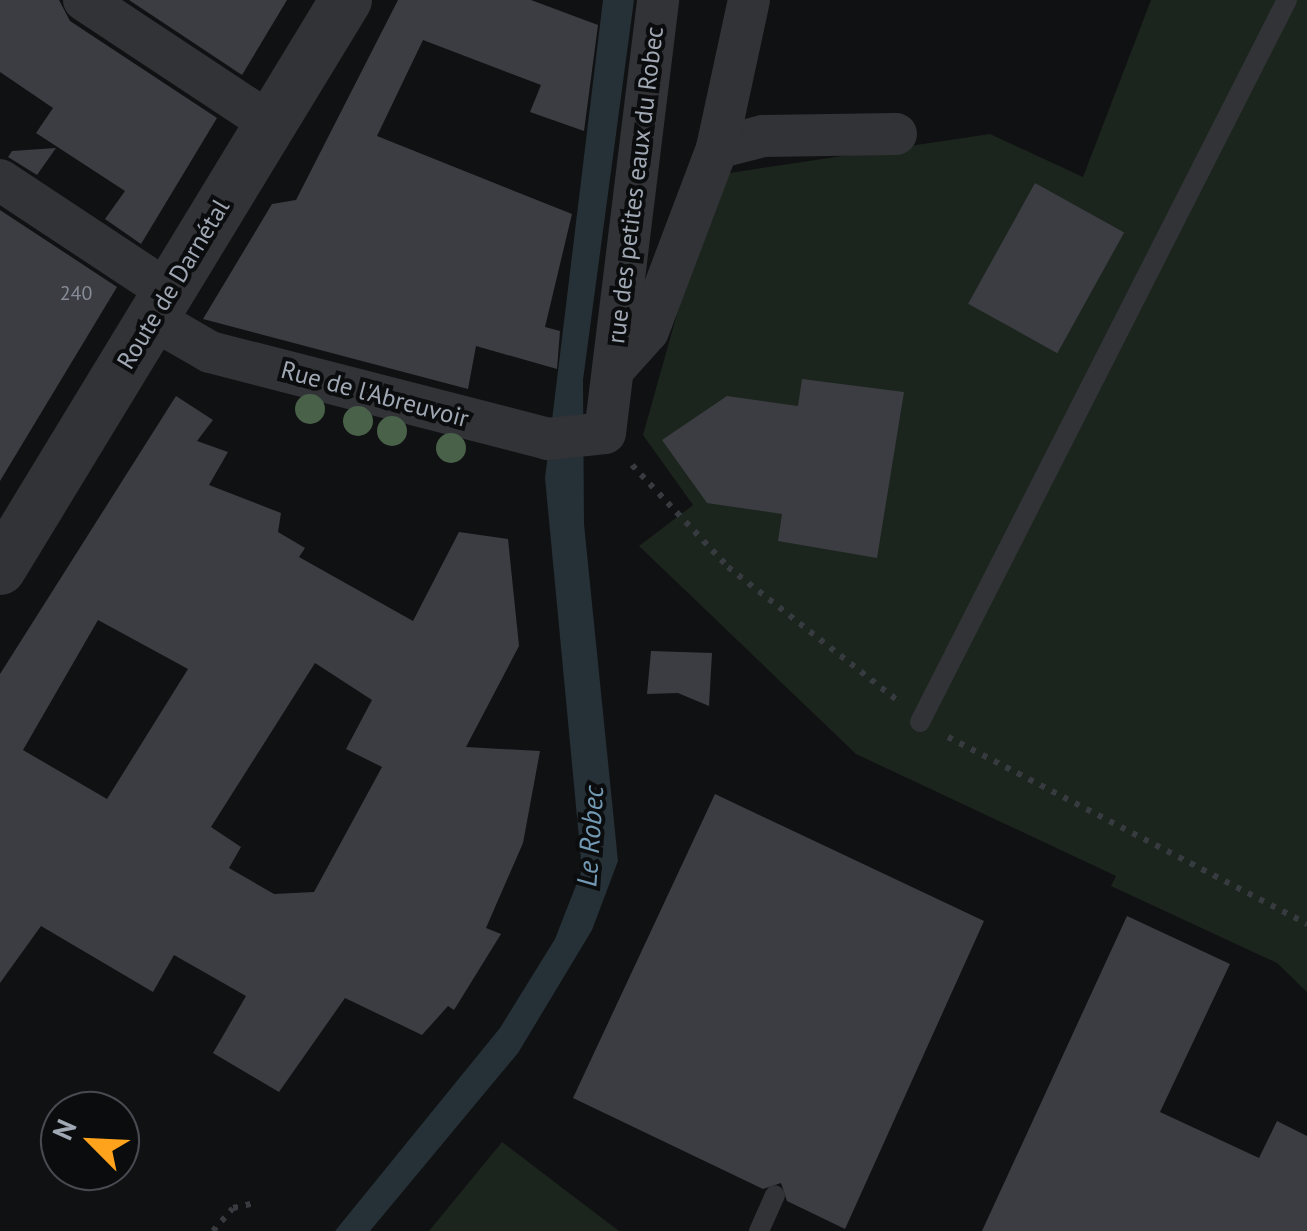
<!DOCTYPE html>
<meta charset="utf-8">
<style>
body{margin:0}
#map{position:relative;width:1307px;height:1231px;overflow:hidden;background:#101112;font-family:"PT Sans",sans-serif}
div>[style]{position:absolute}
[style*='--x']{left:calc(var(--x)*1px);top:calc(var(--y)*1px);width:calc(var(--w)*1px);rotate:calc(var(--a)*1deg)}
.green>*{inset:0;background:#1c251d}
.water>*{inset:0;background:#263037}
.building>*{inset:0;background:#3b3d42;transform-origin:0 0}
.path>*{height:6px;margin-top:-3px;transform-origin:0;background:repeating-linear-gradient(90deg,#373a3f 0 5px,transparent 0 13px)}
.service>*{height:20px;margin:-10px;padding:0 10px;transform-origin:10px;border-radius:10px;background:#313337}
.minor>*{height:42px;margin:-21px;padding:0 21px;transform-origin:21px;border-radius:21px;background:#313337}
.tertiary>*{height:52px;margin:-26px;padding:0 26px;transform-origin:26px;border-radius:26px;background:#313337}
.trees>*{width:30px;height:30px;margin:-15px;border-radius:50%;background:#486148}
span{translate:-50% -50%;white-space:nowrap;text-align:center;line-height:1.15;-webkit-text-stroke:8px #0b0c0d;paint-order:stroke}
.number-label{font-size:20px;color:#878d98}
.number-label span{-webkit-text-stroke-width:0}
.street-label{font-size:25px;color:#a0a8b4}
.water-label{font-size:28px;color:#739ab4;font-style:italic}
.north{position:absolute;left:40px;top:1091px;width:100px;height:100px;box-sizing:border-box;background:#0b0c0d;border:2px solid #474a50;border-radius:50%;rotate:294deg;font-size:28px;font-weight:700;line-height:40px;text-align:center;color:#a0a8b4}
.north::after{content:'';display:block;margin:auto;width:35px;height:45px;background:#ffa31c;clip-path:polygon(50% 0,100% 100%,50% 72%,0 100%)}
</style>
<div id="map">
<div class="green">
<i style="clip-path:polygon(1151px 0,1307px 0,1307px 992px,1277px 963px,1111px 886px,1116px 876px,856px 754px,639px 546px,693px 505px,643px 435px,716px 175px,990px 134px,1083px 177px)"></i>
<i style="clip-path:polygon(502px 1142px,619px 1231px,429px 1231px)"></i>
</div>
<div class="water">
<i style="clip-path:polygon(603px 0,634px 0,583px 380px,584px 524px,618px 861px,592px 930px,518px 1053px,370px 1231px,335px 1231px,500px 1028px,555px 939px,582px 870px,545px 478px)"></i>
</div>
<div class="building">
<i style="clip-path:polygon(0 0,59px 0,70px 21px,217px 118px,141px 244px,105px 219px,125px 191px,36px 133px,53px 108px,0 72px)"></i>
<i style="clip-path:polygon(129px 0,287px 0,242px 75px)"></i>
<i style="clip-path:polygon(398px 0,531px 0,598px 25px,584px 131px,530px 112px,541px 85px,423px 40px,377px 136px,572px 214px,545px 327px,560px 331px,557px 369px,476px 346px,468px 389px,203px 319px,272px 204px,296px 200px)"></i>
<i style="clip-path:polygon(56px 148px,37px 175px,8px 157px,12px 151px)"></i>
<i style="left:1035px;top:183px;width:102px;height:138px;rotate:29deg"></i>
<i style="clip-path:polygon(0 210px,117px 287px,0 481px)"></i>
<i style="clip-path:polygon(802px 379px,904px 392px,877px 558px,778px 541px,782px 514px,707px 503px,662px 440px,727px 396px,798px 406px)"></i>
<i style="clip-path:polygon(evenodd,176px 396px,213px 420px,197px 441px,228px 452px,209px 485px,281px 513px,278px 532px,305px 548px,299px 557px,413px 621px,459px 532px,508px 539px,519px 646px,466px 747px,540px 751px,523px 843px,486px 928px,501px 934px,454px 1010px,448px 1006px,422px 1035px,345px 998px,279px 1092px,213px 1053px,246px 996px,174px 955px,153px 992px,41px 926px,0 983px,0 674px,176px 396px,98px 620px,188px 669px,107px 799px,23px 750px,98px 620px,176px 396px,315px 663px,372px 700px,346px 749px,382px 767px,314px 892px,274px 894px,229px 868px,241px 847px,211px 827px,315px 663px)"></i>
<i style="clip-path:polygon(651px 651px,712px 653px,709px 706px,678px 693px,647px 694px)"></i>
<i style="clip-path:polygon(715px 794px,984px 921px,845px 1229px,787px 1201px,781px 1183px,763px 1189px,573px 1098px)"></i>
<i style="clip-path:polygon(1127px 916px,1230px 964px,1160px 1112px,1259px 1158px,1277px 1121px,1307px 1136px,1307px 1231px,982px 1231px)"></i>
</div>
<div class="path">
<i style="--x:632;--y:465;--w:140;--a:46.7"></i>
<i style="--x:728;--y:567;--w:216;--a:38.2"></i>
<i style="--x:948;--y:737;--w:405;--a:27.5"></i>
<i style="--x:213;--y:1231;--w:30;--a:-49"></i>
<i style="--x:233;--y:1208;--w:23;--a:-13"></i>
</div>
<div class="service">
<i style="--x:920;--y:722;--w:810;--a:-63.06"></i>
<i style="--x:759;--y:1231;--w:39;--a:-66"></i>
</div>
<div class="minor">
<i style="--x:84;--y:0;--w:224;--a:33.5"></i>
<i style="--x:717;--y:148;--w:48;--a:-14.6"></i>
<i style="--x:763;--y:136;--w:133;--a:-0.9"></i>
<i style="--x:0;--y:180;--w:203;--a:33.5"></i>
<i style="--x:153;--y:319;--w:66;--a:30.1"></i>
<i style="--x:210;--y:352;--w:349;--a:14.4"></i>
<i style="--x:548;--y:439;--w:57;--a:-6"></i>
<i style="--x:605;--y:433;--w:436;--a:-83"></i>
<i style="--x:613;--y:370;--w:52;--a:-48.1"></i>
<i style="--x:648;--y:331;--w:196;--a:-69.3"></i>
<i style="--x:717;--y:148;--w:151;--a:-77.8"></i>
</div>
<div class="tertiary">
<i style="--x:0;--y:569;--w:666;--a:-58.7"></i>
</div>
<div class="trees">
<i style="left:310px;top:409px"></i>
<i style="left:358px;top:421px"></i>
<i style="left:392px;top:431px"></i>
<i style="left:451px;top:448px"></i>
</div>
<div class="number-label">
<span style="left:76px;top:293px">240</span>
</div>
<div class="street-label">
<span style="left:635px;top:185px;rotate:-83deg">rue des petites eaux du Robec</span>
<span style="left:173px;top:284px;rotate:-59deg">Route de Darnétal</span>
<span style="left:375px;top:394px;rotate:15deg">Rue de l'Abreuvoir</span>
</div>
<div class="water-label">
<span style="left:590px;top:836px;rotate:-86deg">Le Robec</span>
</div>
<div class="north">N</div>
</div>
